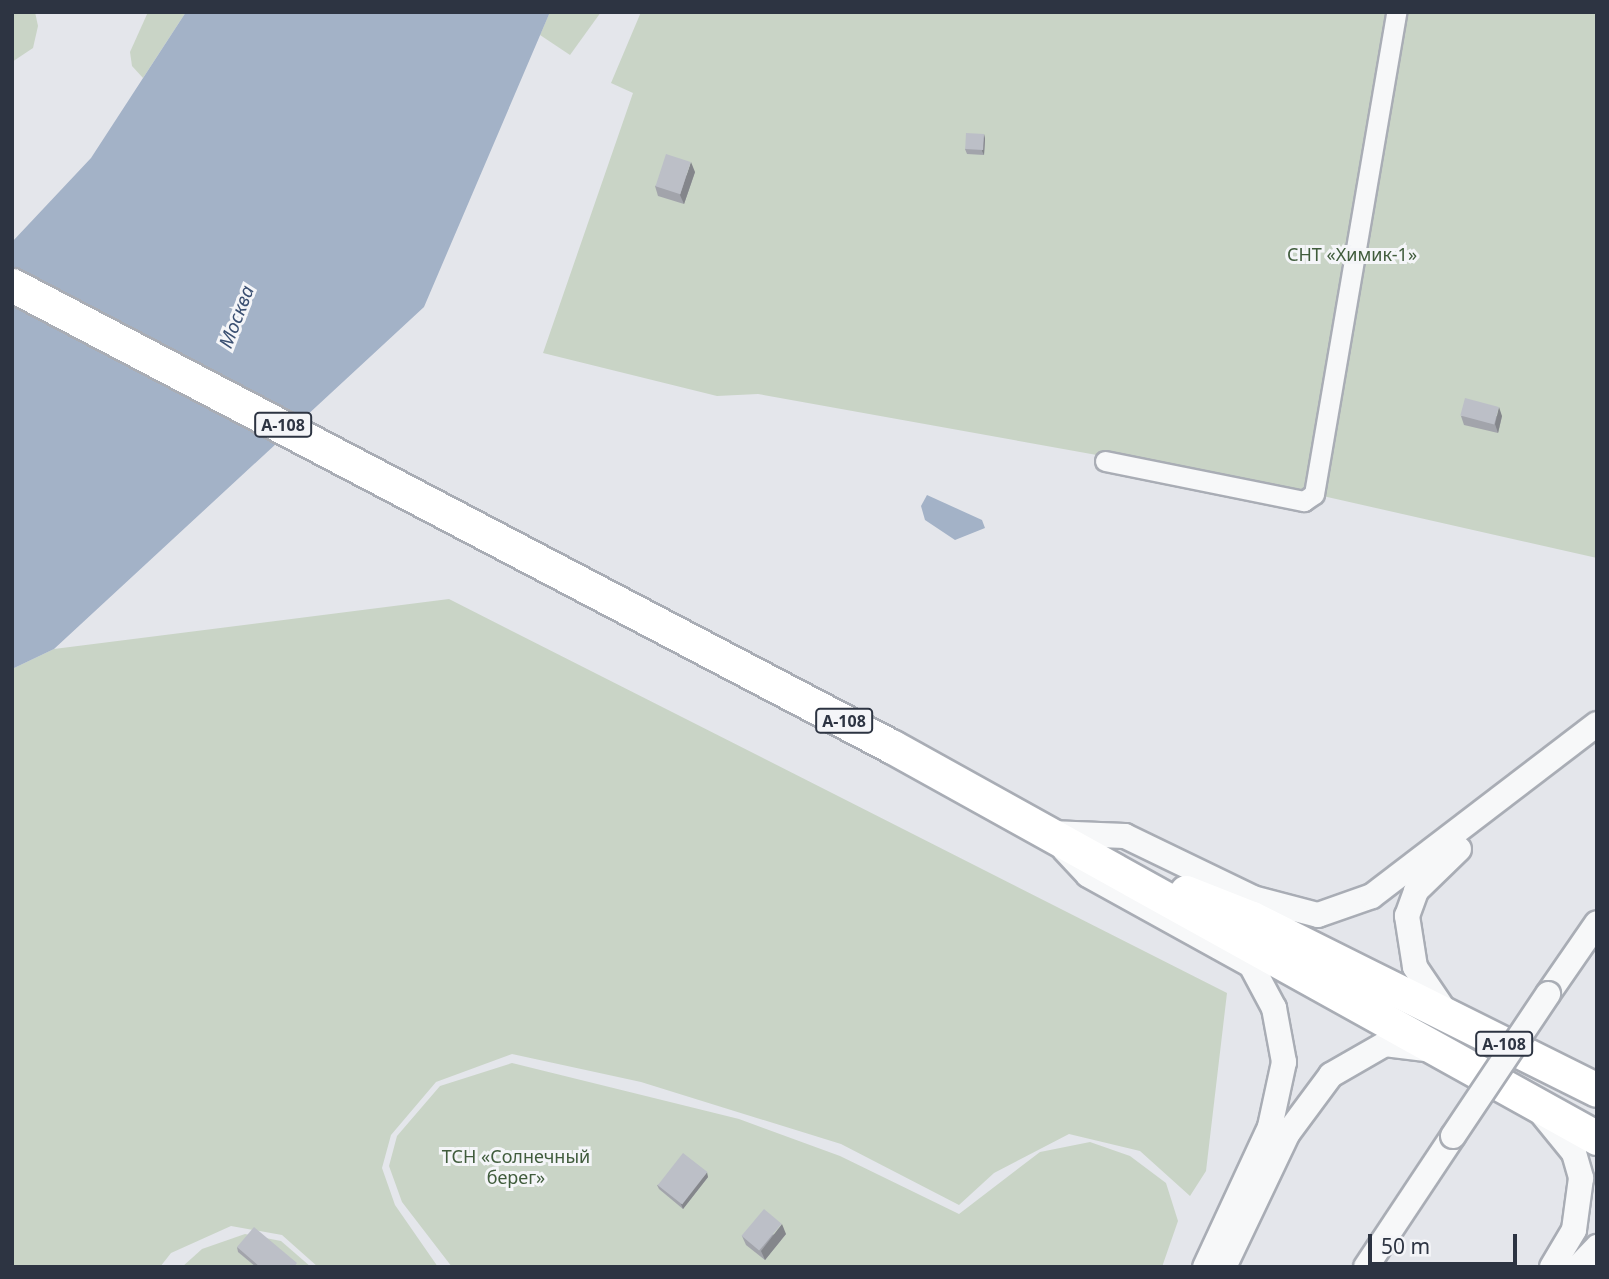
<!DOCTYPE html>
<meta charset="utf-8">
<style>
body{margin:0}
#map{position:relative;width:1609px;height:1279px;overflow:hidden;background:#e4e6eb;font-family:"Noto Sans",sans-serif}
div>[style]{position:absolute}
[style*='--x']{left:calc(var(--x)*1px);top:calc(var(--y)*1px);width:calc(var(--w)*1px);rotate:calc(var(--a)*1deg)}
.green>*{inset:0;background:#c9d4c6}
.water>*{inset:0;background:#a3b2c7}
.roads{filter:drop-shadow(2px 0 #a9adb5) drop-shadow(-2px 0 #a9adb5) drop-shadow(0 2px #a9adb5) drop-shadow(0 -2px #a9adb5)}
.minor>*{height:19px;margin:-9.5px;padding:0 9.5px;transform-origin:9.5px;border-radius:9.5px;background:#f7f8f9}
.tertiary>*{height:24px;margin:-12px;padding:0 12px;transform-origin:12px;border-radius:12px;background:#f7f8f9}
.trunk>*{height:33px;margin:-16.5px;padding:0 16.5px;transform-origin:16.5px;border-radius:16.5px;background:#fff}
.bridges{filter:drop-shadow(2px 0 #a9adb5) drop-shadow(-2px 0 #a9adb5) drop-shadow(0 2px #a9adb5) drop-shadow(0 -2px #a9adb5)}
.tertiary-bridge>*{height:24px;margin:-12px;padding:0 12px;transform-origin:12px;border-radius:12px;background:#f7f8f9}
.wall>*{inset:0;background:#a2a4ab}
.shaded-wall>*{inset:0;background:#84868b}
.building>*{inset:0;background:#bcbfc7;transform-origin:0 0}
span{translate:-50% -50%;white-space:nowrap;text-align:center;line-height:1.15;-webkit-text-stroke:6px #f4f5f8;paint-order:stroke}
.shield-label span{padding:2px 5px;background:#f4f5f8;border:2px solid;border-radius:5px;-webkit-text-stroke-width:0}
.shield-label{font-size:16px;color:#2d3442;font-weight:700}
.park-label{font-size:18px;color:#405c3c}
.water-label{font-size:19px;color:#3b5072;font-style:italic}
.frame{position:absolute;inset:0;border:14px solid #2d3442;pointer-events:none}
.scale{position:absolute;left:1368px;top:1234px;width:149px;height:32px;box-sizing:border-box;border:4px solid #2d3442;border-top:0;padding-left:9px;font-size:21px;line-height:24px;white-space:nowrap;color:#2d3442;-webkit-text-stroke:5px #f4f5f8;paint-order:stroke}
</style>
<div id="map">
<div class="green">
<i style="clip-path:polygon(12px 12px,35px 12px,38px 26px,33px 48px,12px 62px)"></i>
<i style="clip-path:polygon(148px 12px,186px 12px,143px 78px,132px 66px,130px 52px)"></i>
<i style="clip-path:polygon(550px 12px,601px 12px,570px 55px,540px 35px)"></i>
<i style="clip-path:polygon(641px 12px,1597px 12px,1597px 558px,1314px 494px,758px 394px,717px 396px,543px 353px,633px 93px,611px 83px)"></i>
<i style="clip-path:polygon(449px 599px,1227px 993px,1206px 1171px,1190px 1196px,1140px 1151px,1069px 1134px,994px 1173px,959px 1205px,841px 1144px,641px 1082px,512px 1054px,436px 1082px,391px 1135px,382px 1168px,395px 1205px,438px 1267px,318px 1267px,282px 1235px,231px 1226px,171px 1253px,160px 1267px,12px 1267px,12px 669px,54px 649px)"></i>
<i style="clip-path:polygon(512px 1063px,739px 1119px,840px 1156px,959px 1214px,1040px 1152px,1090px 1142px,1130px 1156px,1166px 1183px,1178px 1221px,1162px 1267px,452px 1267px,402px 1202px,389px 1166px,397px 1136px,440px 1086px)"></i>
<i style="clip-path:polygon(245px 1234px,281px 1241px,311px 1267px,182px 1267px,202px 1249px)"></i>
</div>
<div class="water">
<i style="clip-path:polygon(186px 12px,550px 12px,424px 307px,54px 649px,12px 669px,12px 242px,91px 158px)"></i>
<i style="clip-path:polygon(927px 495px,982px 520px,985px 528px,955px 540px,925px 520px,921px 506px)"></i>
</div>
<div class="roads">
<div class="minor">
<i style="--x:1105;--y:461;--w:203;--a:11.4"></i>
<i style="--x:1304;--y:501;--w:12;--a:-35"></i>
<i style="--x:1314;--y:494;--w:489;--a:-80.3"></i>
</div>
<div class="tertiary">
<i style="--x:1050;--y:833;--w:75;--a:2.3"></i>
<i style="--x:1125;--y:836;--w:142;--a:25.8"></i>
<i style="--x:1253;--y:898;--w:67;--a:14.7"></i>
<i style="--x:1318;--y:915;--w:57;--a:-19.4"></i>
<i style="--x:1372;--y:896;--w:283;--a:-37.4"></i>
<i style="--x:1064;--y:849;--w:35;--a:47"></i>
<i style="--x:1088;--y:875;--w:186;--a:28.9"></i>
<i style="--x:1251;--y:965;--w:49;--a:61.9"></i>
<i style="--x:1274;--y:1008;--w:55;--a:79.5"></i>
<i style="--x:1284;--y:1062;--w:66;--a:102.2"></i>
<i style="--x:1270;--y:1127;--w:154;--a:114.9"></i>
<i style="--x:1548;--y:994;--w:86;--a:-55.4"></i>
<i style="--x:1444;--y:1010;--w:52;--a:-124"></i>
<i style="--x:1415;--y:967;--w:52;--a:-98.9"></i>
<i style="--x:1407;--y:916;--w:27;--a:-70"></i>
<i style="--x:1416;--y:891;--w:60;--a:-44.3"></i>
<i style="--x:1543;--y:1115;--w:49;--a:50.8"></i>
<i style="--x:1574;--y:1153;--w:26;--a:74"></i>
<i style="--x:1581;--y:1178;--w:52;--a:97.7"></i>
<i style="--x:1574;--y:1230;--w:43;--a:120.7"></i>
<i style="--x:1224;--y:1267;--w:148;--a:-64.5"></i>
<i style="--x:1288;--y:1133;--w:72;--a:-53.4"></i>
<i style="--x:1331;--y:1075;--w:62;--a:-29.9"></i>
<i style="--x:1385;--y:1044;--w:41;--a:7"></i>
<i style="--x:1366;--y:1267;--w:157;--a:-56.4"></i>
<i style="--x:1578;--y:1267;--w:28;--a:-46"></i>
</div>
<div class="trunk">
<i style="--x:12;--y:285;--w:993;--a:27.68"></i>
<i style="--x:891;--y:746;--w:808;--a:29.04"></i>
<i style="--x:1186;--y:892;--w:71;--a:21.5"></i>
<i style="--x:1252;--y:918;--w:385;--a:26.5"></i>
</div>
</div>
<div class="bridges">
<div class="tertiary-bridge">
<i style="--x:1453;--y:1136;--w:171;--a:-56.2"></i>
</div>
</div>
<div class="wall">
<i style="clip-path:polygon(984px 134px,985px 139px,984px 155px,967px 154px,965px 149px)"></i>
<i style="clip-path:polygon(695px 172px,684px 204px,658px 196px,655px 186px)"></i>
<i style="clip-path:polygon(1461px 416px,1502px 416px,1498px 433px,1464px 425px)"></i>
<i style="clip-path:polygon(708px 1177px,683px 1209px,659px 1189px,657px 1185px)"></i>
<i style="clip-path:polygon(786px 1234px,765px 1260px,746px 1245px,742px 1236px)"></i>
<i style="clip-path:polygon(237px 1247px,299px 1267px,256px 1267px,238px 1252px)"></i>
</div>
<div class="shaded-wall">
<i style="clip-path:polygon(984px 134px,985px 139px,984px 155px,982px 151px)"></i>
<i style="clip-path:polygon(691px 162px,695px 172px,684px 204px,680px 195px)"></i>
<i style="clip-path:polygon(1499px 407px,1502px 416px,1498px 433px,1495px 424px)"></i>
<i style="clip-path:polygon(707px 1172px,708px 1177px,683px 1209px,681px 1204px)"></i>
<i style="clip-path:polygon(782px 1224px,786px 1234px,765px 1260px,761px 1251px)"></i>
</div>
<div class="building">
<i style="left:966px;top:133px;width:18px;height:16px;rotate:3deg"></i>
<i style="left:666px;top:154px;width:26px;height:34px;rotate:18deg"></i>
<i style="left:1465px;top:398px;width:35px;height:18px;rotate:15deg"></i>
<i style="left:683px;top:1153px;width:31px;height:41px;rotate:38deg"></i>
<i style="left:764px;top:1209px;width:23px;height:35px;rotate:40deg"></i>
<i style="clip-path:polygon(254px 1227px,297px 1263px,294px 1267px,260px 1267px,237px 1247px)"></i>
</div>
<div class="shield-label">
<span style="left:283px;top:425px">А-108</span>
<span style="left:844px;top:721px">А-108</span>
<span style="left:1504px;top:1044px">А-108</span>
</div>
<div class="park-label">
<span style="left:1352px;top:254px">СНТ «Химик-1»</span>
<span style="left:516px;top:1167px">ТСН «Солнечный<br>берег»</span>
</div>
<div class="water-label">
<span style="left:237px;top:317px;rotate:-69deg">Москва</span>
</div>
<div class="frame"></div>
<div class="scale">50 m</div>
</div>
